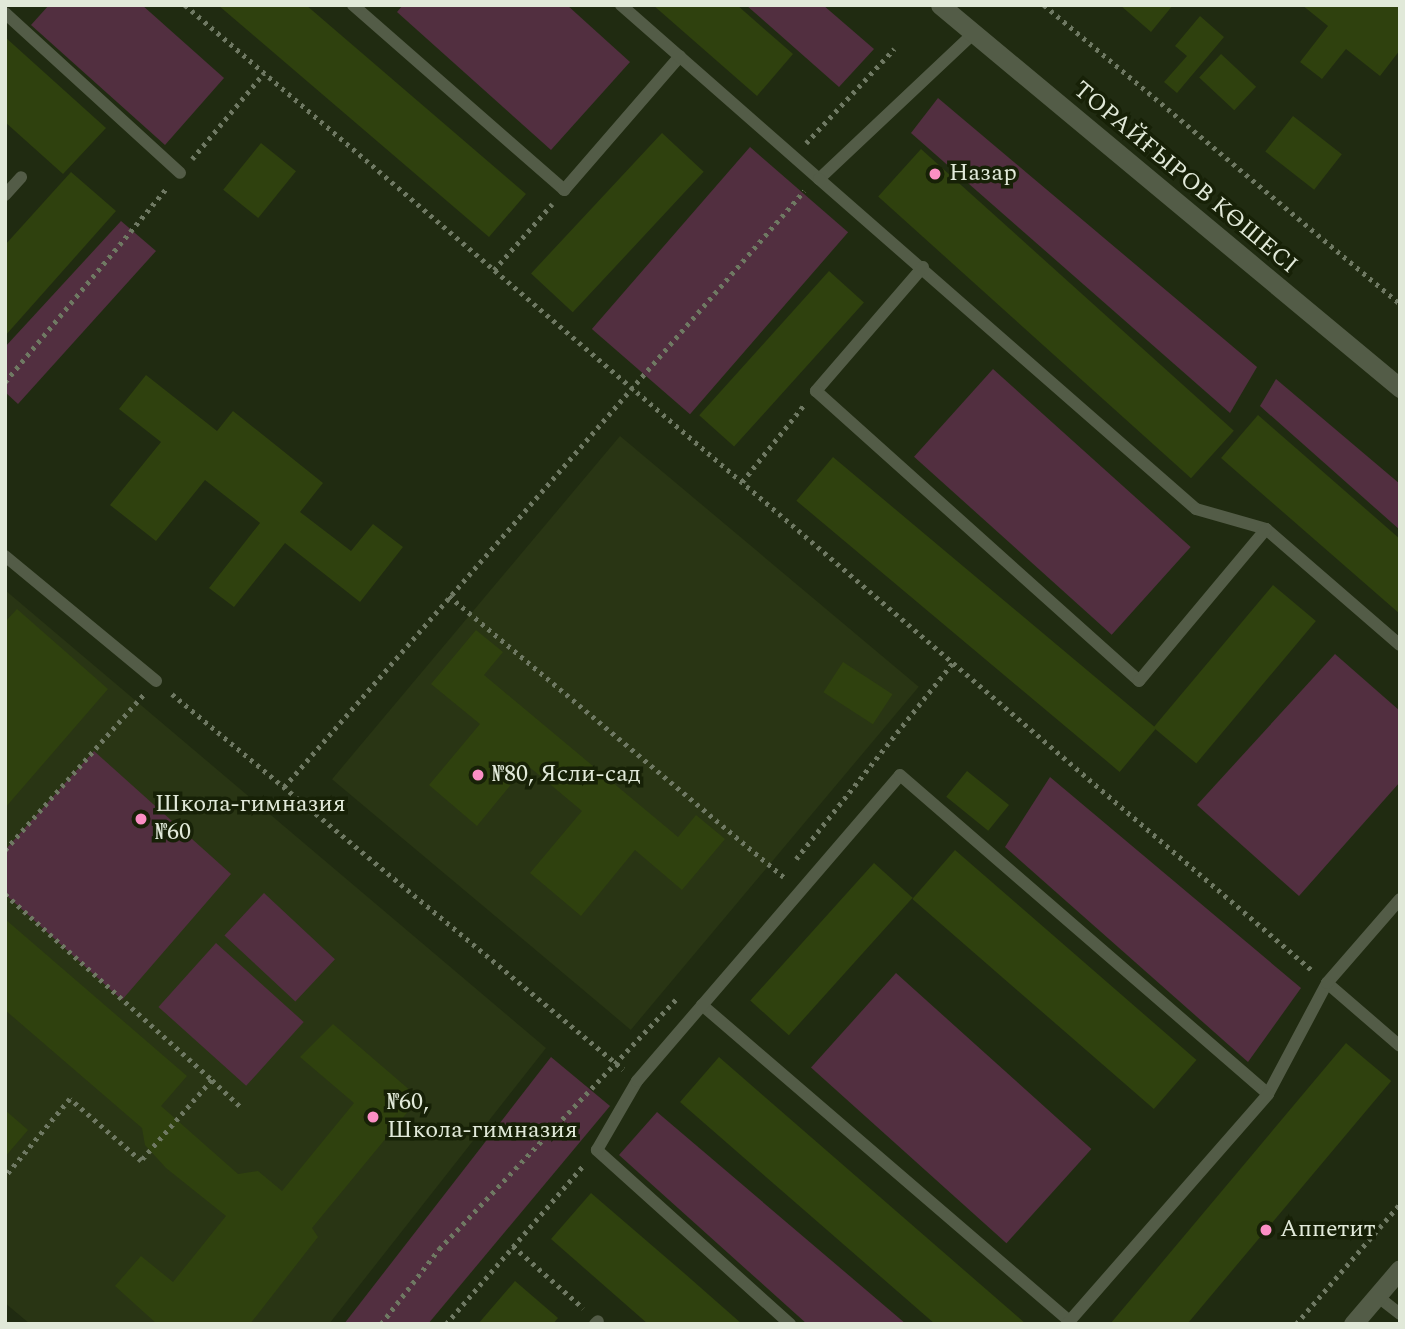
<!DOCTYPE html>
<meta charset="utf-8">
<style>
body{margin:0}
#map{position:relative;width:1405px;height:1329px;overflow:hidden;background:#202b11;font-family:Spectral,serif}
div>[style]{position:absolute}
[style*='--x']{left:calc(var(--x)*1px);top:calc(var(--y)*1px);width:calc(var(--w)*1px);rotate:calc(var(--a)*1deg)}
.built>*{inset:0;background:#293514;transform-origin:0 0}
.green>*{inset:0;background:#522f40;transform-origin:0 0}
.building>*{inset:0;background:#2f410e;transform-origin:0 0}
.path>*{height:4.5px;margin-top:-2.25px;transform-origin:0;background:repeating-linear-gradient(90deg,#6f7963 0 3.5px,transparent 0 8.5px)}
.service>*{height:12px;margin:-6px;padding:0 6px;transform-origin:6px;border-radius:6px;background:#535c47}
.tertiary>*{height:19px;margin:-9.5px;padding:0 9.5px;transform-origin:9.5px;border-radius:9.5px;background:#535c47}
.dots>*{width:19px;height:19px;translate:-50% -50%;box-sizing:border-box;border:4px solid #172107;border-radius:50%}
span{translate:-50% -50%;white-space:nowrap;text-align:center;line-height:1.15;-webkit-text-stroke:7px #172107;paint-order:stroke}
.poi-label{font-size:24px;color:#e1e9d9}
.left{translate:0 -50%;text-align:left}
.street-label{font-size:24px;color:#e1e9d9}
.frame{position:absolute;inset:0;border:7px solid #e1e9d9;pointer-events:none}
</style>
<div id="map">
<div class="built">
<i style="left:620px;top:436px;width:390px;height:448px;rotate:40deg"></i>
<i style="clip-path:polygon(5px 590px,546px 1048px,329px 1324px,30px 1324px,5px 1303px)"></i>
</div>
<div class="green">
<i style="clip-path:polygon(49px 5px,142px 5px,224px 78px,165px 145px,31px 25px)"></i>
<i style="clip-path:polygon(403px 5px,567px 5px,630px 62px,551px 150px,397px 12px)"></i>
<i style="clip-path:polygon(746px 5px,823px 5px,874px 49px,839px 87px)"></i>
<i style="clip-path:polygon(938px 98px,1257px 367px,1230px 413px,911px 133px)"></i>
<i style="left:750px;top:147px;width:130px;height:241px;rotate:41deg"></i>
<i style="clip-path:polygon(121px 221px,156px 251px,18px 404px,5px 392px,5px 347px)"></i>
<i style="left:993px;top:369px;width:266px;height:118px;rotate:42deg"></i>
<i style="clip-path:polygon(1276px 379px,1400px 484px,1400px 530px,1260px 406px)"></i>
<i style="clip-path:polygon(1335px 654px,1400px 711px,1400px 782px,1299px 896px,1197px 805px)"></i>
<i style="clip-path:polygon(94px 751px,231px 874px,122px 1000px,5px 894px,5px 850px)"></i>
<i style="clip-path:polygon(1050px 777px,1301px 988px,1248px 1062px,1005px 847px)"></i>
<i style="left:264px;top:893px;width:97px;height:58px;rotate:43deg"></i>
<i style="left:216px;top:943px;width:118px;height:86px;rotate:42deg"></i>
<i style="left:896px;top:973px;width:263px;height:127px;rotate:42deg"></i>
<i style="clip-path:polygon(551px 1057px,610px 1106px,428px 1324px,344px 1324px)"></i>
<i style="clip-path:polygon(657px 1112px,906px 1324px,807px 1324px,619px 1155px)"></i>
</div>
<div class="building">
<i style="clip-path:polygon(218px 5px,306px 5px,526px 194px,489px 237px)"></i>
<i style="clip-path:polygon(653px 5px,737px 5px,793px 54px,757px 96px)"></i>
<i style="clip-path:polygon(1120px 5px,1173px 5px,1151px 32px)"></i>
<i style="clip-path:polygon(1302px 5px,1400px 5px,1400px 50px,1380px 76px,1346px 49px,1322px 79px,1300px 62px,1328px 26px)"></i>
<i style="clip-path:polygon(1200px 16px,1224px 37px,1177px 93px,1164px 82px,1187px 56px,1175px 46px)"></i>
<i style="clip-path:polygon(5px 37px,106px 128px,63px 174px,5px 122px)"></i>
<i style="left:1221px;top:54px;width:48px;height:32px;rotate:43deg"></i>
<i style="left:1293px;top:116px;width:62px;height:45px;rotate:38deg"></i>
<i style="left:662px;top:133px;width:57px;height:192px;rotate:43deg"></i>
<i style="left:261px;top:143px;width:45px;height:60px;rotate:39deg"></i>
<i style="left:921px;top:149px;width:421px;height:64px;rotate:42deg"></i>
<i style="clip-path:polygon(71px 172px,116px 211px,5px 336px,5px 245px)"></i>
<i style="left:829px;top:271px;width:47px;height:194px;rotate:42deg"></i>
<i style="clip-path:polygon(146px 375px,217px 431px,233px 411px,323px 483px,300px 512px,351px 551px,373px 524px,403px 547px,360px 602px,285px 543px,234px 607px,209px 588px,260px 523px,205px 480px,156px 541px,110px 505px,161px 442px,119px 409px)"></i>
<i style="clip-path:polygon(1258px 415px,1400px 539px,1400px 614px,1221px 458px)"></i>
<i style="left:833px;top:457px;width:422px;height:57px;rotate:40deg"></i>
<i style="left:1273px;top:585px;width:56px;height:186px;rotate:40deg"></i>
<i style="clip-path:polygon(17px 609px,108px 689px,5px 808px,5px 622px)"></i>
<i style="clip-path:polygon(476px 630px,503px 652px,484px 675px,678px 837px,696px 815px,725px 839px,682px 890px,635px 850px,581px 916px,530px 873px,582px 811px,527px 765px,477px 826px,429px 785px,480px 724px,431px 684px)"></i>
<i style="left:843px;top:662px;width:59px;height:36px;rotate:33deg"></i>
<i style="left:967px;top:771px;width:54px;height:33px;rotate:39deg"></i>
<i style="left:955px;top:850px;width:320px;height:65px;rotate:41deg"></i>
<i style="left:874px;top:863px;width:52px;height:185px;rotate:42deg"></i>
<i style="clip-path:polygon(5px 919px,187px 1076px,161px 1106px,238px 1174px,258px 1171px,282px 1191px,354px 1103px,300px 1057px,333px 1024px,419px 1098px,312px 1228px,318px 1237px,250px 1324px,157px 1324px,115px 1286px,141px 1256px,173px 1282px,226px 1216px,166px 1168px,145px 1145px,142px 1128px,5px 1010px)"></i>
<i style="left:1346px;top:1043px;width:59px;height:366px;rotate:40deg"></i>
<i style="clip-path:polygon(719px 1057px,1026px 1324px,935px 1324px,680px 1102px)"></i>
<i style="clip-path:polygon(5px 1110px,28px 1130px,5px 1157px)"></i>
<i style="clip-path:polygon(591px 1193px,684px 1273px,742px 1324px,648px 1324px,551px 1239px)"></i>
<i style="clip-path:polygon(515px 1281px,558px 1318px,553px 1324px,478px 1324px)"></i>
</div>
<div class="path">
<i style="--x:185;--y:5;--w:1485;--a:40.58"></i>
<i style="--x:1044;--y:5;--w:465;--a:40"></i>
<i style="--x:806;--y:143;--w:129;--a:-46.9"></i>
<i style="--x:192;--y:159;--w:112;--a:-50.1"></i>
<i style="--x:494;--y:270;--w:88;--a:-48.7"></i>
<i style="--x:5;--y:382;--w:251;--a:-50.2"></i>
<i style="--x:742;--y:482;--w:99;--a:-51.2"></i>
<i style="--x:449;--y:596;--w:437;--a:40"></i>
<i style="--x:172;--y:694;--w:587;--a:39.74"></i>
<i style="--x:284;--y:787;--w:791;--a:-48.9"></i>
<i style="--x:5;--y:850;--w:208;--a:-48.3"></i>
<i style="--x:796;--y:859;--w:252;--a:-51.4"></i>
<i style="--x:5;--y:894;--w:278;--a:41.9"></i>
<i style="--x:212;--y:1080;--w:108;--a:131.2"></i>
<i style="--x:141;--y:1161;--w:94;--a:-138.9"></i>
<i style="--x:70;--y:1099;--w:102;--a:129.8"></i>
<i style="--x:212;--y:1080;--w:40;--a:43"></i>
<i style="--x:513;--y:1246;--w:94;--a:41.5"></i>
<i style="--x:381;--y:1324;--w:95;--a:-52.3"></i>
<i style="--x:439;--y:1249;--w:346;--a:-46.5"></i>
<i style="--x:446;--y:1324;--w:209;--a:-49.1"></i>
<i style="--x:1296;--y:1324;--w:159;--a:-49.1"></i>
</div>
<div class="service">
<i style="--x:353;--y:5;--w:281;--a:41.2"></i>
<i style="--x:564;--y:190;--w:177;--a:-49.1"></i>
<i style="--x:621;--y:5;--w:264;--a:41.3"></i>
<i style="--x:819;--y:179;--w:212;--a:-43.3"></i>
<i style="--x:5;--y:13;--w:237;--a:42.4"></i>
<i style="--x:819;--y:179;--w:501;--a:41.2"></i>
<i style="--x:1196;--y:509;--w:73;--a:15.9"></i>
<i style="--x:1266;--y:529;--w:177;--a:40.9"></i>
<i style="--x:5;--y:195;--w:24;--a:-48"></i>
<i style="--x:923;--y:267;--w:164;--a:130.8"></i>
<i style="--x:816;--y:391;--w:434;--a:41.9"></i>
<i style="--x:1139;--y:681;--w:198;--a:-50.1"></i>
<i style="--x:5;--y:556;--w:196;--a:39.6"></i>
<i style="--x:1327;--y:983;--w:96;--a:40.8"></i>
<i style="--x:702;--y:1005;--w:485;--a:40.7"></i>
<i style="--x:1377;--y:1296;--w:29;--a:38"></i>
<i style="--x:595;--y:1324;--w:4;--a:-45"></i>
<i style="--x:790;--y:1324;--w:260;--a:-138"></i>
<i style="--x:597;--y:1150;--w:80;--a:-59.9"></i>
<i style="--x:637;--y:1081;--w:403;--a:-49.3"></i>
<i style="--x:900;--y:775;--w:487;--a:40.9"></i>
<i style="--x:1268;--y:1094;--w:126;--a:-62"></i>
<i style="--x:1327;--y:983;--w:111;--a:-49"></i>
<i style="--x:1067;--y:1324;--w:305;--a:-48.8"></i>
</div>
<div class="tertiary">
<i style="--x:940;--y:5;--w:599;--a:39.78"></i>
<i style="--x:1353;--y:1324;--w:72;--a:-49.5"></i>
</div>
<div class="dots">
<i style="left:935px;top:174px;background:#fb8fc4"></i>
<i style="left:478px;top:775px;background:#fb8fc4"></i>
<i style="left:141px;top:819px;background:#fb8fc4"></i>
<i style="left:373px;top:1117px;background:#fb8fc4"></i>
<i style="left:1266px;top:1230px;background:#fb8fc4"></i>
</div>
<div class="poi-label">
<span class="left" style="left:949px;top:174px">Назар</span>
<span class="left" style="left:492px;top:775px">№80, Ясли-сад</span>
<span class="left" style="left:155px;top:819px">Школа-гимназия<br>№60</span>
<span class="left" style="left:387px;top:1117px">№60,<br>Школа-гимназия</span>
<span class="left" style="left:1280px;top:1230px">Аппетит</span>
</div>
<div class="street-label">
<span style="left:1185px;top:178px;rotate:40deg">ТОРАЙҒЫРОВ КӨШЕСІ</span>
</div>
<div class="frame"></div>
</div>
